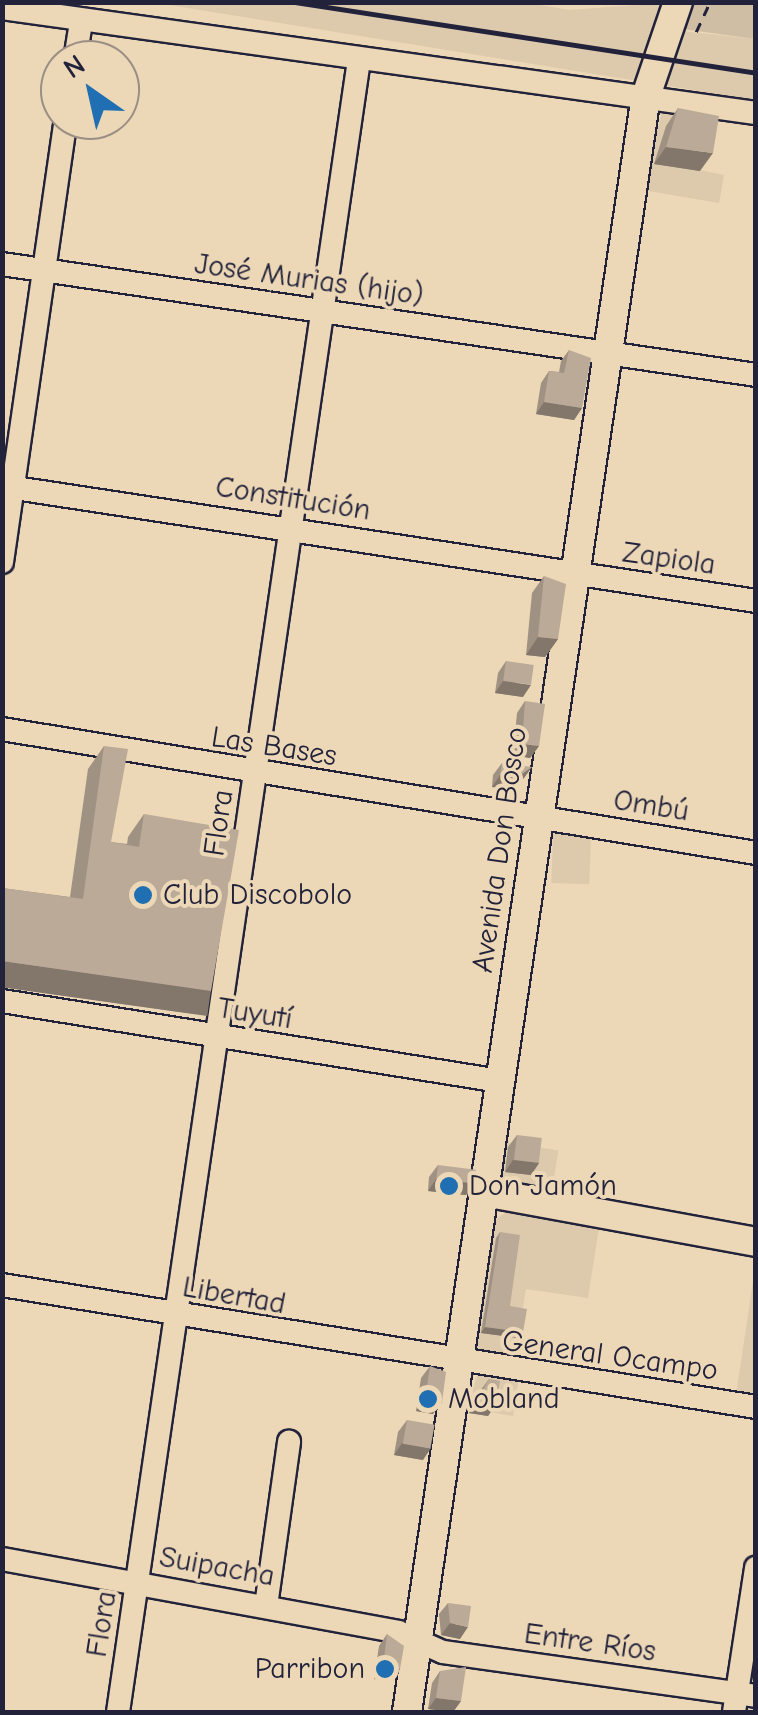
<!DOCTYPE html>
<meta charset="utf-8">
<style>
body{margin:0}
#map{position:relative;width:758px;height:1715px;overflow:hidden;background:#ecd7b6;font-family:"Comic Neue",sans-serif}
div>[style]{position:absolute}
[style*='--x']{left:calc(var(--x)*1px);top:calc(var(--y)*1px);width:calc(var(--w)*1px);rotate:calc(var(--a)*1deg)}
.built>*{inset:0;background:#ddcaad;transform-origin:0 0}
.green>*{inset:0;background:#cfbda4}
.path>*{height:2.5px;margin-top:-1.25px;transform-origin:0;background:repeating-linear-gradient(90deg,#22223b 0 10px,transparent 0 18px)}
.roads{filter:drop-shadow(2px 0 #22223b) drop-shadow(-2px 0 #22223b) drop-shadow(0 2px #22223b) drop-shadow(0 -2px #22223b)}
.minor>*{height:22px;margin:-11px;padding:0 11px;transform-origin:11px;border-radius:11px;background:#ecd7b6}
.major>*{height:28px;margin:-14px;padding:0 14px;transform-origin:14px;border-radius:14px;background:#ecd7b6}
.rail>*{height:5px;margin:-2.5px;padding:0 2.5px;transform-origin:2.5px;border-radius:2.5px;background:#22223b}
.wall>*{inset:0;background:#a09282}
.shaded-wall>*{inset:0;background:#82776a;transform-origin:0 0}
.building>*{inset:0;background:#baaa97;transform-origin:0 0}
.dots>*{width:28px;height:28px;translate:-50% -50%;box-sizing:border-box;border:5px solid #ecd7b6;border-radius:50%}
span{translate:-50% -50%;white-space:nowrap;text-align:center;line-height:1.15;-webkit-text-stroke:8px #ecd7b6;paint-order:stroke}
.street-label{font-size:30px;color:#22223b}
.poi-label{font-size:30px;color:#22223b}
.left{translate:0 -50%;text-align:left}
.right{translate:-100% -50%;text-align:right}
.frame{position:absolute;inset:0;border:5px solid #22223b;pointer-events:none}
.north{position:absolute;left:40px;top:40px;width:100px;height:100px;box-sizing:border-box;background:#ecd7b6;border:2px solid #9b8f85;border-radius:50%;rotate:326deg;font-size:28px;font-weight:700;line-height:40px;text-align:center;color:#22223b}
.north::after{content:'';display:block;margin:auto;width:35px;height:45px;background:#1f6fb2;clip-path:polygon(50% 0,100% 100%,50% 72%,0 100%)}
</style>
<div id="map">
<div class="built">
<i style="clip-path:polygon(523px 2px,569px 10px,664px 3px,655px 28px,755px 39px,755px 100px,157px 3px)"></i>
<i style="clip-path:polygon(662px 111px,710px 116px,700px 170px,724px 175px,719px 203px,643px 190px)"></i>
<i style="left:553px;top:834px;width:38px;height:49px;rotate:2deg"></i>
<i style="left:505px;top:1142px;width:54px;height:38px;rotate:9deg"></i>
<i style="clip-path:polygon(513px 1208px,600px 1221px,588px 1298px,526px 1289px,514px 1362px,477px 1348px,496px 1219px)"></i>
<i style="clip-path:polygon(755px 1268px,755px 1398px,736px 1395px)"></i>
<i style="clip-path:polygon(478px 1372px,519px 1377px,513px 1416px,468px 1408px)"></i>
</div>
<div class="green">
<i style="clip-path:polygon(695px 3px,755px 3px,755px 39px,683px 29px)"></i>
</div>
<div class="path">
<i style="--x:696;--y:32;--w:33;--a:-65"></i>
</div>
<div class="roads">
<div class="minor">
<i style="--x:2;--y:8;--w:761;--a:7.93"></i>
<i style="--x:75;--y:60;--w:39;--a:-81"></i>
<i style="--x:2;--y:264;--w:762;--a:8.37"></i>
<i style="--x:2;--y:486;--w:763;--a:8.67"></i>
<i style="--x:2;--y:562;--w:447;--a:-81.8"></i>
<i style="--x:2;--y:729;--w:764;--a:9.34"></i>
<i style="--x:2;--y:1001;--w:504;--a:9.13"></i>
<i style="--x:2;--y:1285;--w:764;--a:9.19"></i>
<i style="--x:2;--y:1559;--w:403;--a:10.4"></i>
<i style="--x:398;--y:1632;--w:49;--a:24"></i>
<i style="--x:443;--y:1652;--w:316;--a:8"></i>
<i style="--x:266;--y:1606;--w:166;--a:-82"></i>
<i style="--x:118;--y:1712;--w:1668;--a:-81.7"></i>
<i style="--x:734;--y:1712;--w:146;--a:-81.3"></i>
</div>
<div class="major">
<i style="--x:484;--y:1192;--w:277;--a:10.4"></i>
<i style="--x:407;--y:1712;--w:1634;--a:-81.59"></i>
<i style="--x:646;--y:96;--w:99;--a:-71.2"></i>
</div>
</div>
<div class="rail">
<i style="--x:294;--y:2;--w:467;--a:8.7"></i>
</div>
<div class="wall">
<i style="clip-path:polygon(678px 108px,700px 171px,654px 164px,666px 126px)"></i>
<i style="clip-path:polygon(569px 350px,582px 408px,574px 420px,536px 414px,541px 383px,549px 371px,559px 372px,561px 361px)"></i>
<i style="clip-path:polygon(544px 576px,558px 639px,545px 657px,526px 655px,532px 593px)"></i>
<i style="clip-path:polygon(506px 661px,523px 697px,495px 693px,498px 673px)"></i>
<i style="clip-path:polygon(525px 701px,539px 746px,530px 758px,513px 755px,517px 713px)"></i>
<i style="clip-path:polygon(104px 746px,111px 842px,127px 844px,128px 837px,144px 814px,211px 991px,195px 1014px,2px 987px,2px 888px,70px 897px,88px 769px)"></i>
<i style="clip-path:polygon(502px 763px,524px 778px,510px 789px,492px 787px,493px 775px)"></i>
<i style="clip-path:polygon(517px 1135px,539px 1163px,531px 1175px,505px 1172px,508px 1147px)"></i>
<i style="clip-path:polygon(438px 1165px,474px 1183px,466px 1195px,428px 1191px,429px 1177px)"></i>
<i style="clip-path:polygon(500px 1232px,510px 1306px,523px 1332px,519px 1338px,481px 1333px,496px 1238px)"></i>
<i style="clip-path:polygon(430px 1366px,433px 1414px,416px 1411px,421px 1378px)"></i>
<i style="clip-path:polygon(489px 1379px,496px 1404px,488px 1416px,469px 1413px,480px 1391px)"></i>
<i style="clip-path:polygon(407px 1420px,423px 1460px,394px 1455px,398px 1432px)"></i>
<i style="clip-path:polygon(448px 1603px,460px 1639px,441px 1635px,439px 1614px)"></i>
<i style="clip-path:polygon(387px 1634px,400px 1669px,392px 1681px,374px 1679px,379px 1646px)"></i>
<i style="clip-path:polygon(440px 1671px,461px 1701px,453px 1712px,428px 1709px,432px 1683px)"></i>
</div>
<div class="shaded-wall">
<i style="clip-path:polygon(666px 147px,713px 153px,700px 171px,654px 164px)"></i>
<i style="clip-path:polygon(544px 402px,582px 408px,574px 420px,536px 414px)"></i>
<i style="clip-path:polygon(538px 637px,558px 639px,545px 657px,526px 655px)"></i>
<i style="clip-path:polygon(503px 681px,531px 685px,523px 697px,495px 693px)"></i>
<i style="clip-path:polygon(522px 744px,539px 746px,530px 758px,513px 755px)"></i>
<i style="clip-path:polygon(532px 767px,524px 778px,510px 789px,492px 787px,500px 775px)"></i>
<i style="left:2px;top:961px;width:211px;height:26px;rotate:8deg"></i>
<i style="clip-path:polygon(513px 1160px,539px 1163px,531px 1175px,505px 1172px)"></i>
<i style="clip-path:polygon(436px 1179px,474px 1183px,466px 1195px,428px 1191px)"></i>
<i style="clip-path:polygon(485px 1327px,523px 1332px,519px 1338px,481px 1333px)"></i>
<i style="clip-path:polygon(425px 1399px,442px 1402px,433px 1414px,416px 1411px)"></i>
<i style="clip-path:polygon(477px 1401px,496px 1404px,488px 1416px,469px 1413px)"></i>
<i style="clip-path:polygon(402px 1443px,431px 1448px,423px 1460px,394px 1455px)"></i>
<i style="clip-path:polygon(450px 1623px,468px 1627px,460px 1639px,441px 1635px)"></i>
<i style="clip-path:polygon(383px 1667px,400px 1669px,392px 1681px,374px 1679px)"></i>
<i style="clip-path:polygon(436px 1698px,461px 1701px,453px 1712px,428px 1709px)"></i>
</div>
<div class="building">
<i style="clip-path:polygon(678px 108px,719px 116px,713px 153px,666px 147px)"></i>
<i style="clip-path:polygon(569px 350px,591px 358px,582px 408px,544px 402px,549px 371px,564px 373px)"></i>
<i style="clip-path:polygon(544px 576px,566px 584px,558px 639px,538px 637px)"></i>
<i style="left:506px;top:661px;width:28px;height:20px;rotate:8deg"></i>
<i style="clip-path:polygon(525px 701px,545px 704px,539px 746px,522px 744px)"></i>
<i style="clip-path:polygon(104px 746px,128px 749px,111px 842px,139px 847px,144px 814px,239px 830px,211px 991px,2px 961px,2px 888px,83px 899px)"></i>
<i style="clip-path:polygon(502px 763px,532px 767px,518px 777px,500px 775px)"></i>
<i style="left:517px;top:1135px;width:25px;height:25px;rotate:7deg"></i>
<i style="left:438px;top:1165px;width:38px;height:14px;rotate:7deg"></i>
<i style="clip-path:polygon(500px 1232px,520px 1235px,510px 1306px,527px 1309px,523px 1332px,485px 1327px)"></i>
<i style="clip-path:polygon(430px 1366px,446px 1372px,442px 1402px,425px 1399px)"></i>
<i style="clip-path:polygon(489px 1379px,500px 1381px,496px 1404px,477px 1401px)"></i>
<i style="left:407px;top:1420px;width:28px;height:24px;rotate:10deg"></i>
<i style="clip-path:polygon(448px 1603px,471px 1606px,468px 1627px,450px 1623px)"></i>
<i style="clip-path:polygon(387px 1634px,404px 1646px,400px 1669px,383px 1667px)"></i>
<i style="clip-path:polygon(466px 1667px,461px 1701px,436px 1698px,440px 1671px)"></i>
</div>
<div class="dots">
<i style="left:143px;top:895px;background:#1f6fb2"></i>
<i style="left:449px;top:1186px;background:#1f6fb2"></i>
<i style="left:428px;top:1399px;background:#1f6fb2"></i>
<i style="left:385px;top:1669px;background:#1f6fb2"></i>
</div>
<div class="street-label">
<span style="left:309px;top:280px;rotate:8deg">José Murias (hijo)</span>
<span style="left:293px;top:499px;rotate:9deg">Constitución</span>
<span style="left:669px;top:559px;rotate:8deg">Zapiola</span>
<span style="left:274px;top:747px;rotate:9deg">Las Bases</span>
<span style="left:651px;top:806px;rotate:9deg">Ombú</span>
<span style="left:219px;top:823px;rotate:-82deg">Flora</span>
<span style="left:500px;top:850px;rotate:-82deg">Avenida Don Bosco</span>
<span style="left:255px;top:1014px;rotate:9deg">Tuyutí</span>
<span style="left:234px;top:1296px;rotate:10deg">Libertad</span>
<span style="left:610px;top:1356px;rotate:8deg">General Ocampo</span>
<span style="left:217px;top:1567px;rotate:10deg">Suipacha</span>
<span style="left:102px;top:1624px;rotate:-81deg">Flora</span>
<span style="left:590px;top:1643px;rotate:8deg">Entre Ríos</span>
</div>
<div class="poi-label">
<span class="left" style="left:163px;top:895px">Club Discobolo</span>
<span class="left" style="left:469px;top:1186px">Don Jamón</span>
<span class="left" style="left:448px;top:1399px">Mobland</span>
<span class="right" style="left:365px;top:1669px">Parribon</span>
</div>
<div class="frame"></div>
<div class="north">N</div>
</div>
